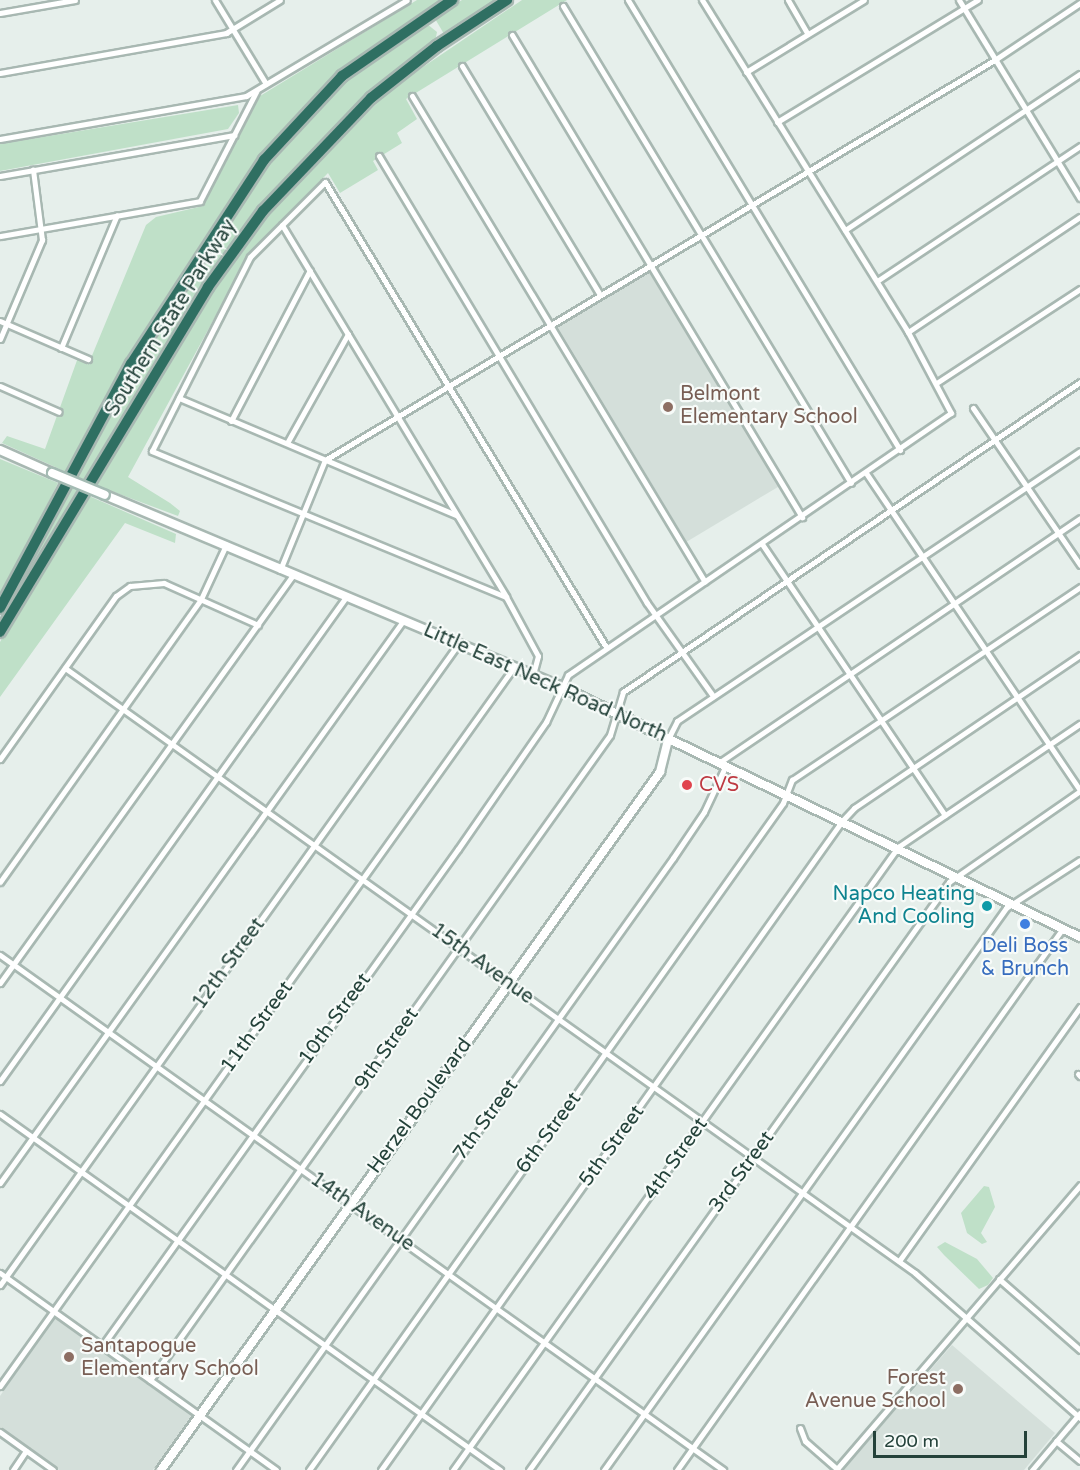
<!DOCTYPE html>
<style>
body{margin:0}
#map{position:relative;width:1080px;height:1470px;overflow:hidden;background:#e6efeb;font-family:"Varela Round",sans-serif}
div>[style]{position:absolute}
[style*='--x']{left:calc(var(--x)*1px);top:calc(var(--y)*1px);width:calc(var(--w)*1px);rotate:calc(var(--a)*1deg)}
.built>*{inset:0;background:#d4dfda;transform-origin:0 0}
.green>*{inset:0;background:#bfe0c8}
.roads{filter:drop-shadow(2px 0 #a8b8b2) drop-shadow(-2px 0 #a8b8b2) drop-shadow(0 2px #a8b8b2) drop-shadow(0 -2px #a8b8b2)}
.street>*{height:5px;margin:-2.5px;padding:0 2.5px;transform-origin:2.5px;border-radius:2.5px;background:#fff}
.secondary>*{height:8px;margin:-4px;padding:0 4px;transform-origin:4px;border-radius:4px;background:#fff}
.highway>*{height:10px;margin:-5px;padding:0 5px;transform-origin:5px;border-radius:5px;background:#2f6f62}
.bridges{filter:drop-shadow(2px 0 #a4bbb3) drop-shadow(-2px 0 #a4bbb3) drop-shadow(0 2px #a4bbb3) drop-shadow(0 -2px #a4bbb3)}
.secondary-bridge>*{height:8px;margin:-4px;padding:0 4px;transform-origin:4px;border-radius:4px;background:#fff}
.dots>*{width:16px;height:16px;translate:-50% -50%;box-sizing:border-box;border:3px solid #f7fbf9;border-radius:50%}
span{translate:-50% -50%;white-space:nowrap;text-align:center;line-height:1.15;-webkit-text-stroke:4.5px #f7fbf9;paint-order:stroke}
.street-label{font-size:20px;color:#24423a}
.education-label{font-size:20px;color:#785e54}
.left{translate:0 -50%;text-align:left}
.right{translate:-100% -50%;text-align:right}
.health-label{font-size:20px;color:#be3a42}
.culture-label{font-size:20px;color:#0d838f}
.shop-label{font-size:20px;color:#366cbe}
.scale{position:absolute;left:873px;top:1431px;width:154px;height:27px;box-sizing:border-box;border:3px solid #24423a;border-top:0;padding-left:8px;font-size:18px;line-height:21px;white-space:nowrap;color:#24423a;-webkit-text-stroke:4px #f7fbf9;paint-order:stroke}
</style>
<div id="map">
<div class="built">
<i style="left:650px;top:271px;width:251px;height:108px;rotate:59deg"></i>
<i style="clip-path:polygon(55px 1317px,192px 1415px,153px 1470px,59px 1470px,0 1427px,0 1396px)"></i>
<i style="clip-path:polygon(952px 1345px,1055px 1433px,1024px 1470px,843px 1470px)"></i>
</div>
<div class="green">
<i style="clip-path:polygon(417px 0,443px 0,349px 63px,282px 130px,204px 241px,90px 424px,66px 472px,2px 443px,7px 436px,45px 449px,80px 352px,91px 358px,146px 225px,156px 217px,203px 206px,260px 96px)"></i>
<i style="clip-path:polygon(462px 0,500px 0,444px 34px,434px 17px)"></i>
<i style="clip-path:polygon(522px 0,567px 0,406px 99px,417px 119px,397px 133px,402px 143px,373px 161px,378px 170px,340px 193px,328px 173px,251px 251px,128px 477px,170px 503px,180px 511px,178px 516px,95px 485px,210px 296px,274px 208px,392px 88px)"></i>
<i style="clip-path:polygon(427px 24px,437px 32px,435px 42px,364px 99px,270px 195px,235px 241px,87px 481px,75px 476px,145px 350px,281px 146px,361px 66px)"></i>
<i style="clip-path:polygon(238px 105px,239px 113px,228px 129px,0 171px,0 144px)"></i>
<i style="clip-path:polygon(0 459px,58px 483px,0 599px)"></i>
<i style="clip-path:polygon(69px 487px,80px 492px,24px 588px,19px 584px)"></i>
<i style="clip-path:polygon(89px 496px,176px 534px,175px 543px,125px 523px,0 697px,0 642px)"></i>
<i style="clip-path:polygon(984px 1186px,989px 1187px,995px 1207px,981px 1233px,987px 1242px,982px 1244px,967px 1233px,961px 1213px)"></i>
<i style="clip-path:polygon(945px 1242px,977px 1259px,993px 1278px,988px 1285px,979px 1289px,944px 1255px,937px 1247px)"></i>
</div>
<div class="roads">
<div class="street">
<i style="--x:215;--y:0;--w:98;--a:58.7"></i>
<i style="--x:628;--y:0;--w:526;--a:58.85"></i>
<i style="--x:788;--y:0;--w:39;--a:60"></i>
<i style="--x:959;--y:0;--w:232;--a:58.6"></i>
<i style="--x:563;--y:6;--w:557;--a:58.88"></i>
<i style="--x:0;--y:13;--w:76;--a:-9.8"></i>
<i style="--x:512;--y:35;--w:563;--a:58.97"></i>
<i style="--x:462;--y:66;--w:265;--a:58.9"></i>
<i style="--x:746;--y:72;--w:138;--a:-31.4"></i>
<i style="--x:0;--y:73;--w:230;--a:-10"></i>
<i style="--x:226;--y:33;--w:63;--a:-31.4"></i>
<i style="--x:412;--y:96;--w:567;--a:58.92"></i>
<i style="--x:777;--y:122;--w:235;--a:-31.3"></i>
<i style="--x:0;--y:139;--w:250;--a:-9.9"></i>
<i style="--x:246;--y:96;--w:187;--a:-30.8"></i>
<i style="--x:379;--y:156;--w:521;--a:59.06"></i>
<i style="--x:647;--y:603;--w:114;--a:54.6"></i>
<i style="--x:0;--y:176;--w:238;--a:-9.9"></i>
<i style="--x:282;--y:225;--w:434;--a:58.9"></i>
<i style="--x:506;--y:597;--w:67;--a:61.5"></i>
<i style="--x:538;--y:656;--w:20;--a:105"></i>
<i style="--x:845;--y:230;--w:282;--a:-33.6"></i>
<i style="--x:0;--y:236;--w:203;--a:-9.9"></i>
<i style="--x:200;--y:201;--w:123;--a:-62.8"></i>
<i style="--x:877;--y:281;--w:244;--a:-33.6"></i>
<i style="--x:0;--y:321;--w:96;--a:23.4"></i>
<i style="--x:908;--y:332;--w:207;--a:-33.8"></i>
<i style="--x:0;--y:339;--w:108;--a:-67"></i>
<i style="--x:42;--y:240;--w:71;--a:-97.3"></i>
<i style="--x:61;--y:348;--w:144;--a:-67.2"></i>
<i style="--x:938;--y:382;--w:170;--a:-33.2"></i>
<i style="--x:0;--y:386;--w:64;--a:23.8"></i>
<i style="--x:179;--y:398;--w:301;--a:22.9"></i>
<i style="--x:973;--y:408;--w:190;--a:55.7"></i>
<i style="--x:231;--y:421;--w:170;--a:-62.4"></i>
<i style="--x:287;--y:443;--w:125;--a:-60.8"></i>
<i style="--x:866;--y:473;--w:382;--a:56"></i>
<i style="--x:762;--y:544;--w:327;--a:56"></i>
<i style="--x:280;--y:570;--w:119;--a:-67.8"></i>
<i style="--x:325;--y:460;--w:782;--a:-30.86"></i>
<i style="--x:996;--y:59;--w:101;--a:-33.7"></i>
<i style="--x:506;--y:597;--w:383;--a:-157.6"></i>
<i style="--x:152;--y:451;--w:217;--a:-63.2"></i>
<i style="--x:250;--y:257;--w:106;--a:-45"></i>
<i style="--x:325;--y:182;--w:543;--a:58.86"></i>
<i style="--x:65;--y:668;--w:1043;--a:35.44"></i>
<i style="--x:915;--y:1273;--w:220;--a:41.3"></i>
<i style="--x:668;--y:739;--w:20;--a:-63"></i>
<i style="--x:677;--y:721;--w:485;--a:-33.8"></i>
<i style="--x:0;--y:759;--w:200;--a:-54.6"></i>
<i style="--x:116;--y:596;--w:17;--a:-36"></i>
<i style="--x:130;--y:586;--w:34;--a:-5"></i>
<i style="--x:164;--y:583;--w:103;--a:24.1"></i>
<i style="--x:720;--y:762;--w:435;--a:-34.1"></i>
<i style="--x:0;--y:882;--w:347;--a:-54.6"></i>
<i style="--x:201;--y:599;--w:60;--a:-65.2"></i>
<i style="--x:0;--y:955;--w:888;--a:35.46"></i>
<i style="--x:0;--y:983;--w:502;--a:-54.32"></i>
<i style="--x:1078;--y:1074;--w:3;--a:45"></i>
<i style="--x:0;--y:1081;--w:595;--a:-54.44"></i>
<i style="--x:0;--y:1114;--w:614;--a:35.45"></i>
<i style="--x:0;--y:1183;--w:692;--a:-54.36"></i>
<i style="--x:899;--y:1261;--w:312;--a:-54.5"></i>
<i style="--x:0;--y:1273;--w:339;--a:35.5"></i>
<i style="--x:999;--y:1279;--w:108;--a:41.2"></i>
<i style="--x:0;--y:1285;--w:789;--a:-54.44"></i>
<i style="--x:102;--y:1346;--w:611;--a:-54.39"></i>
<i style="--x:458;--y:849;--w:155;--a:-55.3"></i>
<i style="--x:546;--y:722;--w:52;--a:-64.9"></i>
<i style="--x:568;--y:675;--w:464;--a:-34.4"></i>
<i style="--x:951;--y:413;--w:92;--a:-118"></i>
<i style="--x:908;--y:332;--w:391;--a:-121.8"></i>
<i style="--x:150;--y:1380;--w:792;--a:-54.5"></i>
<i style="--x:610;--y:735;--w:45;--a:-73.2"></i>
<i style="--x:623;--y:692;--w:552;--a:-34.15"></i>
<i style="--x:0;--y:1386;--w:884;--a:-54.44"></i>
<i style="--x:800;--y:1428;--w:14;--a:69"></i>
<i style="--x:805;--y:1441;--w:43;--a:41.2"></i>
<i style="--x:0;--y:1432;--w:65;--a:35.6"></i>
<i style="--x:1056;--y:1441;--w:31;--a:40"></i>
<i style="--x:13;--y:1470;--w:23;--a:-56"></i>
<i style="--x:236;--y:1470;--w:752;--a:-54.47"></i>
<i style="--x:673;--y:858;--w:55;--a:-56"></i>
<i style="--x:704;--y:812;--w:52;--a:-64.9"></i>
<i style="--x:309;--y:1470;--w:818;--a:-54.6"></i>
<i style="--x:783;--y:803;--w:25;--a:-69"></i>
<i style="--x:792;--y:780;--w:347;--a:-33.8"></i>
<i style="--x:381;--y:1470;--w:796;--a:-54.61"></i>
<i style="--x:842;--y:821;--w:18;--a:-47"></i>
<i style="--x:854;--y:808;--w:273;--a:-34.1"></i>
<i style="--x:453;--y:1470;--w:766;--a:-54.46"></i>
<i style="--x:898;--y:847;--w:220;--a:-34.1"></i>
<i style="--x:529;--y:1470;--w:723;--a:-54.46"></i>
<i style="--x:949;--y:882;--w:160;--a:-34.8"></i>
<i style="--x:604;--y:1470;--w:691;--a:-54.42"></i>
<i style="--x:1006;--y:908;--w:88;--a:-33"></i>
<i style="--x:677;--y:1470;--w:665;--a:-54.54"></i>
<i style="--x:836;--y:1470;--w:375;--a:-49.4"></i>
<i style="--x:1032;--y:1470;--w:75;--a:-49.9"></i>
</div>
<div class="secondary">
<i style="--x:0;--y:450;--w:57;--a:23.9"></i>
<i style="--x:105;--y:495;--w:490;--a:22.8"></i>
<i style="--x:557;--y:685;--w:581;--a:25.73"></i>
<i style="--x:161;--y:1470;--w:858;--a:-54.44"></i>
<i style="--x:660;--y:772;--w:34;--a:-76"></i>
</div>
<div class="highway">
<i style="--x:0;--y:608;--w:277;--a:-61.8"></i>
<i style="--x:131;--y:364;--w:244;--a:-56.9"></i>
<i style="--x:264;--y:160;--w:115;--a:-47.1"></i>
<i style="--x:342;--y:76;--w:134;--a:-34.6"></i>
<i style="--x:0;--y:632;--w:403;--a:-58.9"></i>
<i style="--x:208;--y:287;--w:94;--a:-54.1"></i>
<i style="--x:263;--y:211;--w:156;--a:-46.3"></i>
<i style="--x:371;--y:98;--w:84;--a:-38.2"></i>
<i style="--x:437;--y:46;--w:84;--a:-33.3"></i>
</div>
</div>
<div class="bridges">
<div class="secondary-bridge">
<i style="--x:52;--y:473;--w:57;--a:22.5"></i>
</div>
</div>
<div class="dots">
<i style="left:668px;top:407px;background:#8d6e63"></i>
<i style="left:687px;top:785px;background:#e0444e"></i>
<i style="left:987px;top:906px;background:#0f9aa8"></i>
<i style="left:1025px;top:924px;background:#3f7fe0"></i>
<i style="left:69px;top:1357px;background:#8d6e63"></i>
<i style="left:958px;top:1389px;background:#8d6e63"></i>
</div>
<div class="street-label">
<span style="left:171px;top:318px;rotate:-58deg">Southern State Parkway</span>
<span style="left:545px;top:683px;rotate:24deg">Little East Neck Road North</span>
<span style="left:229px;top:964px;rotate:-54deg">12th Street</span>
<span style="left:482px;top:964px;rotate:36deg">15th Avenue</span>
<span style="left:335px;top:1019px;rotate:-54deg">10th Street</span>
<span style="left:257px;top:1027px;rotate:-54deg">11th Street</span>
<span style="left:387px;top:1049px;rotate:-55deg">9th Street</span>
<span style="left:420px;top:1106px;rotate:-54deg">Herzel Boulevard</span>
<span style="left:486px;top:1120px;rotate:-54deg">7th Street</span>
<span style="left:549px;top:1133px;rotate:-54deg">6th Street</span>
<span style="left:612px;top:1146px;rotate:-54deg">5th Street</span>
<span style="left:676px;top:1159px;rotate:-55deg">4th Street</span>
<span style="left:742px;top:1172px;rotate:-54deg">3rd Street</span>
<span style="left:362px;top:1212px;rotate:35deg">14th Avenue</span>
</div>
<div class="education-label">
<span class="left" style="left:680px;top:406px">Belmont<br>Elementary School</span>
<span class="left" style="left:81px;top:1358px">Santapogue<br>Elementary School</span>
<span class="right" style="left:946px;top:1390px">Forest<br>Avenue School</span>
</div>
<div class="health-label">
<span class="left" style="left:699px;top:785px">CVS</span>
</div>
<div class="culture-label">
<span class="right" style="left:975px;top:906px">Napco Heating<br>And Cooling</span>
</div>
<div class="shop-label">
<span style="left:1025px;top:958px">Deli Boss<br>&amp; Brunch</span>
</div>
<div class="scale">200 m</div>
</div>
